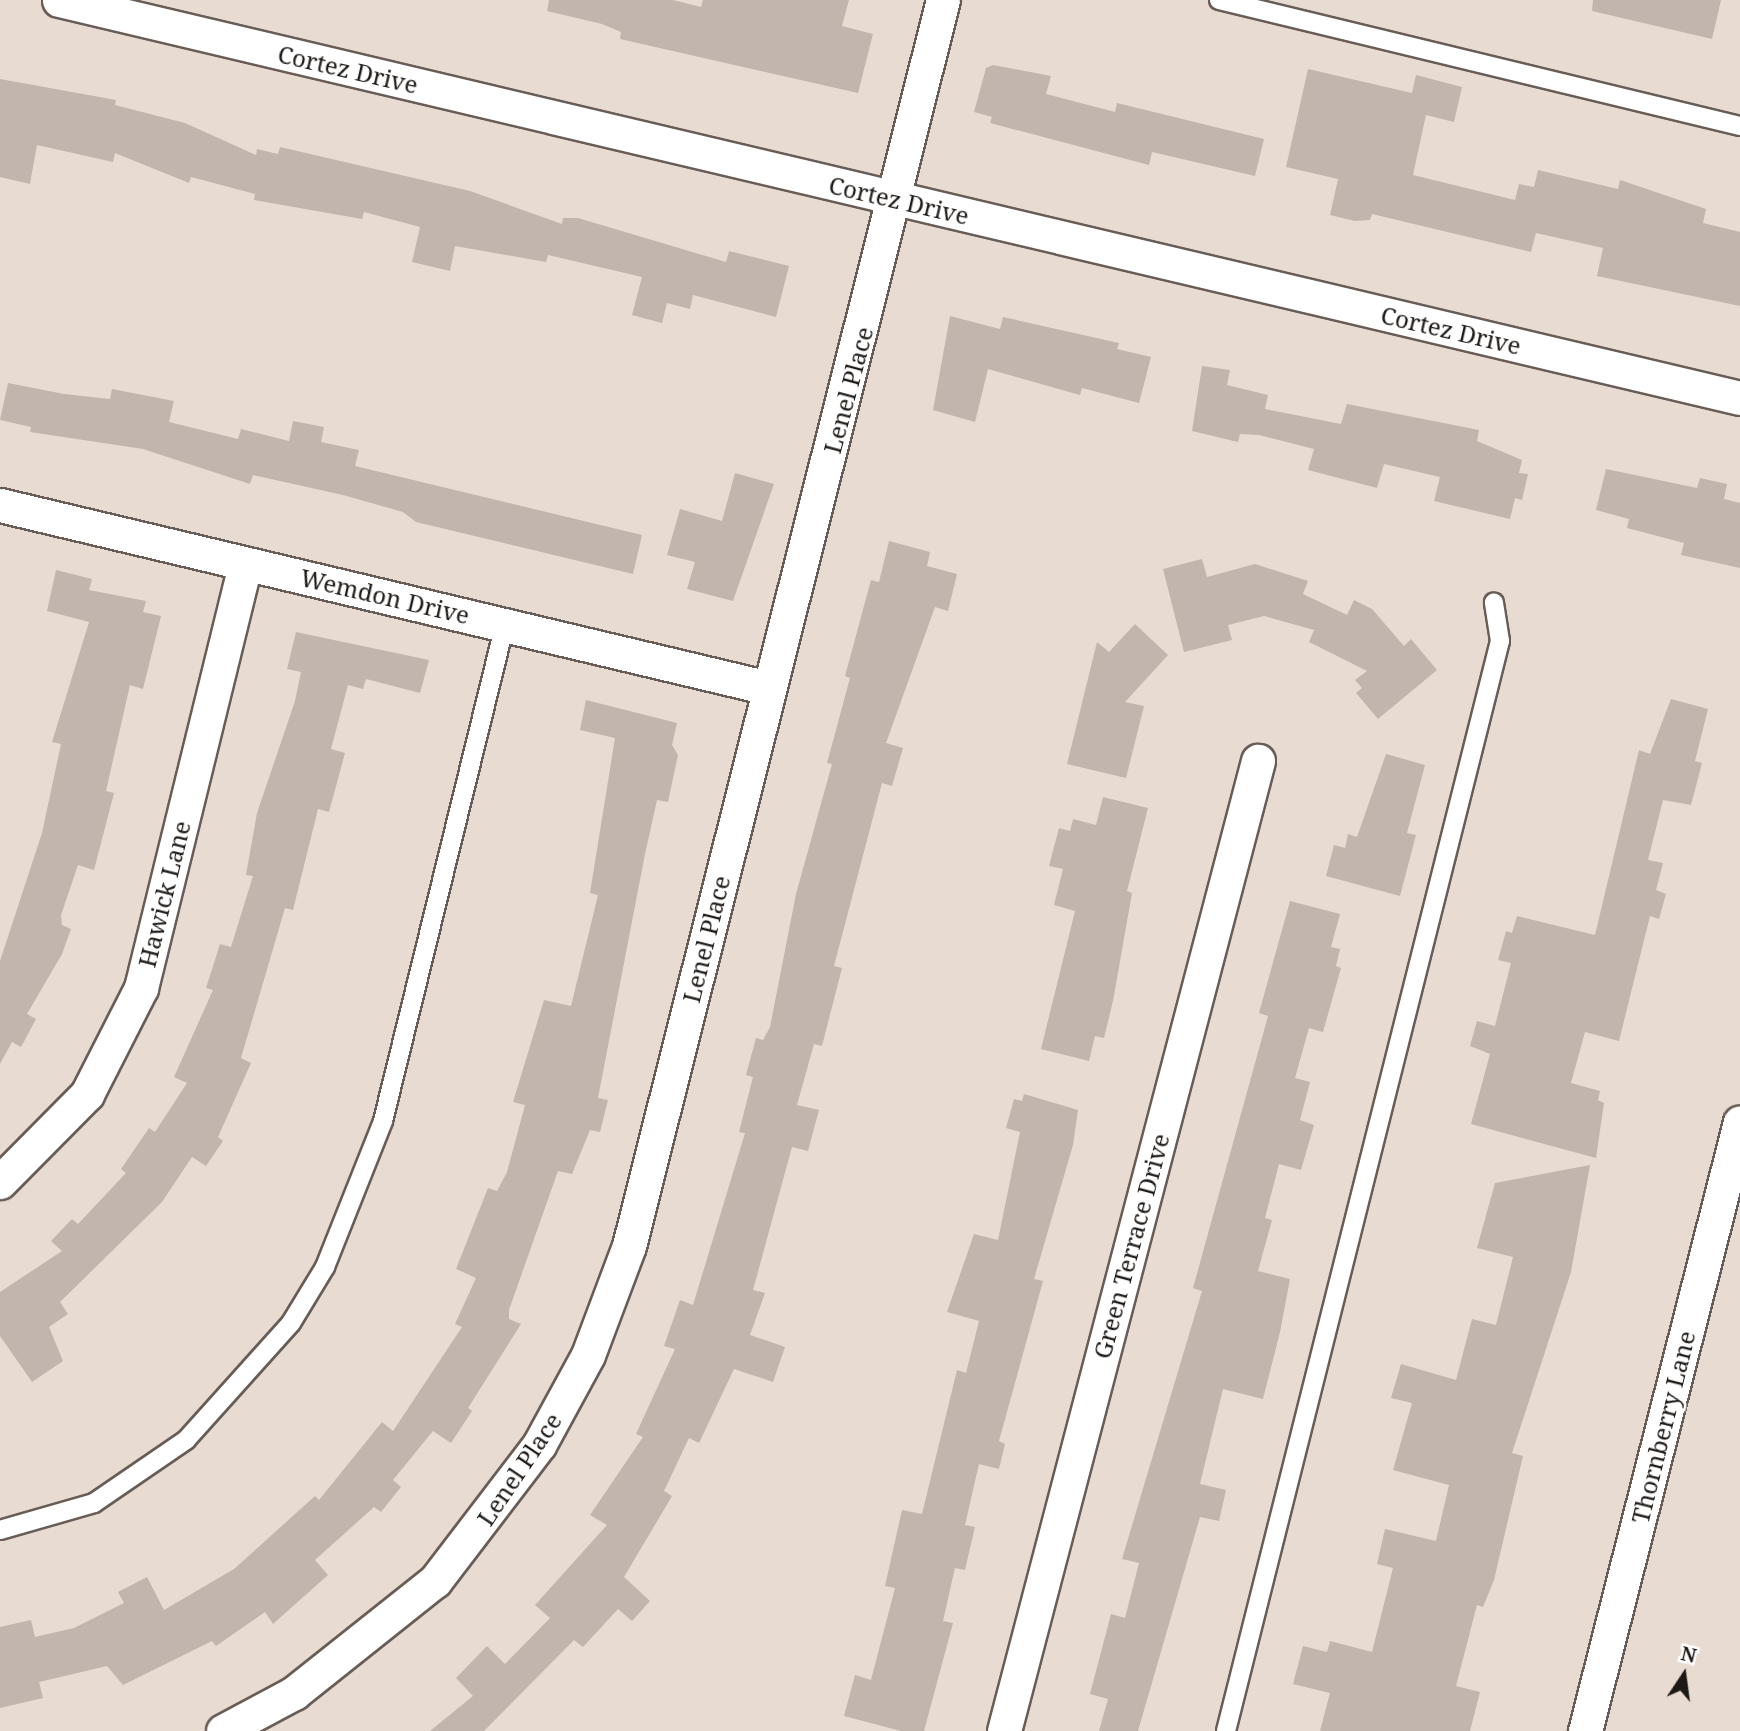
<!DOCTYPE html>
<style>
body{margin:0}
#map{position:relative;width:1740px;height:1731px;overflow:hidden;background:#e8dbd2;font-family:"Noto Serif",serif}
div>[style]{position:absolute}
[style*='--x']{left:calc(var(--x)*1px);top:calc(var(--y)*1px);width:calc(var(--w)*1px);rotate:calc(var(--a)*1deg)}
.building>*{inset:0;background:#c2b5ad}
.roads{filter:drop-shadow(2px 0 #685d56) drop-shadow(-2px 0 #685d56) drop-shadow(0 2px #685d56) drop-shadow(0 -2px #685d56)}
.service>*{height:18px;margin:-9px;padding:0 9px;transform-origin:9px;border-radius:9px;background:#fff}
.minor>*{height:33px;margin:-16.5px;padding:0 16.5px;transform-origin:16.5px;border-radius:16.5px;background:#fff}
span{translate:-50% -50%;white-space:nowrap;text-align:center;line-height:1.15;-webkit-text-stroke:5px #fff;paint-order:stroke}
.street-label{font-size:24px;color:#1d1916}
.north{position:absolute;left:1649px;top:1640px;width:70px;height:70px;-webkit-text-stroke:5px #fff;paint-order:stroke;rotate:13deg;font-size:19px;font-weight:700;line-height:28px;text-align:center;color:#1d1916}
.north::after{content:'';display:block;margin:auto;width:24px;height:32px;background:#1d1916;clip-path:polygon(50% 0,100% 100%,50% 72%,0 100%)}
</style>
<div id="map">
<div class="building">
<i style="clip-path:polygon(549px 0,673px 0,701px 7px,703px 0,849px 0,842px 26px,873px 34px,858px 93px,620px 39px,621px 32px,602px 24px,547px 11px)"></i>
<i style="clip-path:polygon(1593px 0,1721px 0,1712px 39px,1592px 11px)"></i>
<i style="clip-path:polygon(993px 65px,1051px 76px,1046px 94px,1115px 112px,1117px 103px,1264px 139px,1255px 176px,1152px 152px,1149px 165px,990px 123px,992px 117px,974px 112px,986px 68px)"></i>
<i style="clip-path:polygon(1308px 69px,1412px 93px,1416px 75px,1462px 87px,1454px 122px,1426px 115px,1413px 175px,1515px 200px,1519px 184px,1534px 187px,1538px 170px,1618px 189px,1620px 180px,1706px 209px,1703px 223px,1740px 232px,1740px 306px,1597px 276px,1603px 248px,1536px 233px,1531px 252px,1372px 214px,1370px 220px,1355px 221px,1330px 215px,1338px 179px,1286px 167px)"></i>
<i style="clip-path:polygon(0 79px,116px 100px,115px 105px,185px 123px,256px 155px,257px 149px,278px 154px,280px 147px,470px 191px,562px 224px,563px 218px,578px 218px,726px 262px,729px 251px,789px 266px,776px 317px,693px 295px,690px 309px,667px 303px,662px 323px,632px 315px,642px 277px,548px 255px,546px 262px,455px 246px,450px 271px,412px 262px,420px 227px,364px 212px,362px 219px,254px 200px,255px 194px,191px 177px,189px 183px,115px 153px,113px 162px,37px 145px,30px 184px,0 177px)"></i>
<i style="clip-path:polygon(950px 316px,1000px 329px,1003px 317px,1119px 343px,1117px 349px,1151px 357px,1139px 403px,1082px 388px,1080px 395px,988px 369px,975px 422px,933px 410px)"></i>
<i style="clip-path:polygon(1202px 366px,1230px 370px,1227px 385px,1268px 395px,1265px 409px,1341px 424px,1347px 404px,1479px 430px,1477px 441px,1522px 460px,1519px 473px,1528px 474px,1522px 500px,1515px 498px,1510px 519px,1434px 501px,1440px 477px,1384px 464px,1377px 488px,1308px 470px,1314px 449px,1259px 435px,1240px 434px,1238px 442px,1192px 431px)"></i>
<i style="clip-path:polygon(8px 383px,64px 394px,110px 399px,112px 389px,174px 401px,169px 422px,238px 439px,241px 429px,289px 441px,293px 421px,324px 427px,321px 442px,359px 450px,355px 466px,642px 535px,633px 574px,416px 522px,403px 512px,343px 495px,253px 475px,250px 484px,143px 449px,30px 432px,31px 427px,0 420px)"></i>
<i style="clip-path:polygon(1606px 469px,1697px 488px,1700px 478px,1727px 484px,1724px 499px,1740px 503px,1740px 568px,1681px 555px,1684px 543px,1627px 528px,1629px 519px,1596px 510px)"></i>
<i style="clip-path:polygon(735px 473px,774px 484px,733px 601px,687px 589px,695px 562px,667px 555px,680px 509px,722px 521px)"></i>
<i style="clip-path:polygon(889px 541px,930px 552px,927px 566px,957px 574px,948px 611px,935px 607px,886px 743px,903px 748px,892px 786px,882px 783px,834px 966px,842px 968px,822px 1046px,814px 1044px,797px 1105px,819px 1110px,808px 1151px,792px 1147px,753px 1290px,765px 1293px,750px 1335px,785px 1347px,773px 1382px,734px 1369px,699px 1443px,689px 1438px,664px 1491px,672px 1496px,624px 1577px,650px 1601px,632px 1621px,618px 1609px,583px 1647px,574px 1640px,484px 1731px,430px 1731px,473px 1696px,456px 1678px,487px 1646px,505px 1664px,550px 1618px,535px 1605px,607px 1525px,590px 1515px,643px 1437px,636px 1434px,675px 1349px,664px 1346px,680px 1300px,693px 1305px,745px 1133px,739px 1132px,753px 1077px,746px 1075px,756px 1038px,763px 1040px,770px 1027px,796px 894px,832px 764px,827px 763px,850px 678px,845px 676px,871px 580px,879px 582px)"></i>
<i style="clip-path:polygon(1202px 559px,1207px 577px,1255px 564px,1308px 581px,1303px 594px,1347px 615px,1354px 600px,1372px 609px,1404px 646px,1411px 639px,1437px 670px,1378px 719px,1356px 693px,1362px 688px,1355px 680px,1367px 671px,1309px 642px,1314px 630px,1264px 616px,1228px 625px,1232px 640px,1184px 652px,1163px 569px)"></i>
<i style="clip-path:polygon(56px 570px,92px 579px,89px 590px,146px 601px,143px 612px,161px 616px,143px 689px,130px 685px,106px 791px,114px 793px,94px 870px,78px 865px,61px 915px,62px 925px,71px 929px,62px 954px,27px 1014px,36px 1019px,21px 1047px,12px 1042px,0 1064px,0 961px,42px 833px,61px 744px,52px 742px,89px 622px,47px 611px)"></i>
<i style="clip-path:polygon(1135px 624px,1168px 655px,1125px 702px,1144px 706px,1126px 778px,1067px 764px,1097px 642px,1109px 652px)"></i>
<i style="clip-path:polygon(296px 632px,429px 660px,420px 693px,366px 679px,363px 689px,348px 685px,331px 749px,345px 753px,329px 812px,318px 809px,293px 910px,285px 908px,241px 1058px,251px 1063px,218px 1137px,223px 1141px,206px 1166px,192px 1157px,162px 1202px,60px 1302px,68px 1314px,49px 1327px,63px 1361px,32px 1382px,0 1336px,0 1292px,62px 1251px,51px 1241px,72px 1219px,78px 1224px,126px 1173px,121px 1169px,149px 1128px,155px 1132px,187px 1083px,174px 1077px,213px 990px,206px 988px,220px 944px,231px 947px,253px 876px,246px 875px,257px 813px,295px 701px,301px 672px,287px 669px)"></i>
<i style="clip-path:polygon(1671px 699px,1708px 709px,1695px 761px,1702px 763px,1691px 805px,1663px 800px,1648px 860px,1663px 863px,1656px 890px,1666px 894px,1659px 919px,1650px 916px,1619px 1041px,1585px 1032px,1571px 1083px,1600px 1091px,1598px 1100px,1604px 1103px,1596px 1158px,1471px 1124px,1490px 1054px,1470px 1046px,1477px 1021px,1495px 1026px,1511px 963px,1498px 960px,1506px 931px,1512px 933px,1517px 916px,1595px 935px,1639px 750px,1650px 754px)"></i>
<i style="clip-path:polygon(586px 700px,677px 723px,672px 745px,678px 755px,668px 802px,657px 800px,645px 854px,598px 1098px,608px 1100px,600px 1132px,590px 1130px,572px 1174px,558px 1171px,509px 1310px,509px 1319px,521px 1324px,468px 1408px,472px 1411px,451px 1443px,433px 1431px,393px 1480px,401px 1487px,381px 1512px,374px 1507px,315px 1560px,328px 1575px,273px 1624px,265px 1612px,216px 1646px,212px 1641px,123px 1685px,107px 1666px,39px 1682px,43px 1698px,0 1708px,0 1627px,31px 1620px,35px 1637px,74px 1628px,124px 1603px,118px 1592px,147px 1577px,164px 1610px,234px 1569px,315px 1496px,319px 1500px,382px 1422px,393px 1431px,462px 1327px,455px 1324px,476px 1278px,456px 1269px,488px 1188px,497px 1191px,507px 1172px,525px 1105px,513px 1102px,544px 1000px,571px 1006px,598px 895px,590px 893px,615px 738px,580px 730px)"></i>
<i style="clip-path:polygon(1386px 754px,1425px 765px,1407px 833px,1416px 835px,1400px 896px,1326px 876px,1334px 845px,1345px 848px,1348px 834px,1357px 837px)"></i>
<i style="clip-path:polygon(1103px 797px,1148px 808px,1127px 891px,1132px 893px,1113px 1001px,1104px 1038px,1095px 1036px,1089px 1061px,1041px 1049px,1075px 911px,1054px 905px,1063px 869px,1049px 866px,1059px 828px,1070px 831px,1073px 819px,1096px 825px)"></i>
<i style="clip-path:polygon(1290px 901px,1340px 914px,1331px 947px,1340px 949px,1336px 966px,1341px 968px,1323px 1032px,1309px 1028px,1295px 1078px,1310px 1082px,1300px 1120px,1314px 1125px,1301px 1170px,1279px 1164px,1265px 1218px,1272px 1220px,1258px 1271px,1290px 1279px,1280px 1332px,1263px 1399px,1223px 1389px,1200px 1484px,1226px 1490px,1219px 1521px,1200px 1517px,1138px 1731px,1099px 1731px,1108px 1699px,1090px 1694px,1111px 1614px,1125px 1618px,1139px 1563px,1122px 1559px,1202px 1291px,1193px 1288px,1268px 1016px,1259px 1013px)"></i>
<i style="clip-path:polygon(1024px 1094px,1078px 1110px,1073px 1145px,1034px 1279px,1043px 1281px,999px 1441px,1005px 1444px,999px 1469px,979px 1464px,965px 1525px,975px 1527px,965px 1570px,955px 1568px,943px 1621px,953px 1623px,924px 1731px,901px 1731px,844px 1716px,855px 1675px,871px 1680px,895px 1588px,885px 1586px,902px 1510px,922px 1514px,957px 1370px,966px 1373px,979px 1321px,947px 1312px,974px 1234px,998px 1240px,1020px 1132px,1006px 1128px,1014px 1099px,1022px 1101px)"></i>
<i style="clip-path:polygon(1590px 1165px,1571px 1272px,1512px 1453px,1523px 1456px,1494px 1580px,1483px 1607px,1477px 1605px,1456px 1686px,1480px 1692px,1470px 1731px,1320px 1731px,1330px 1693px,1293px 1684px,1303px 1646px,1327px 1652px,1330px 1641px,1372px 1652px,1393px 1568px,1377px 1564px,1385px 1529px,1436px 1541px,1449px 1485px,1393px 1470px,1412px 1403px,1391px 1398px,1401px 1364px,1456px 1380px,1472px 1319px,1496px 1325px,1513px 1257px,1477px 1248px,1495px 1183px)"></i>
</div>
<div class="roads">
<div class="service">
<i style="--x:1219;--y:0;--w:536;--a:13.6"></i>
<i style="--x:0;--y:1530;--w:98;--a:-16"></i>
<i style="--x:94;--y:1503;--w:112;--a:-34.4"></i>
<i style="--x:186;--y:1440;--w:157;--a:-48.1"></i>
<i style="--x:291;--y:1323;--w:66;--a:-58.7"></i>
<i style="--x:325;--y:1267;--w:157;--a:-68.3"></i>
<i style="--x:383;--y:1121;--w:512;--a:-76.21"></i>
<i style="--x:1226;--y:1731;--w:1124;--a:-75.89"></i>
<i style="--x:1500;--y:641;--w:39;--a:-99"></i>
</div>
<div class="minor">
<i style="--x:59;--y:0;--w:1727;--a:13.32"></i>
<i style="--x:0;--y:505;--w:790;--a:13.39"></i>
<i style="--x:0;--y:1182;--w:124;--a:-45.3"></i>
<i style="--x:87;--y:1094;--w:119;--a:-63"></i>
<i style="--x:141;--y:988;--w:437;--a:-76.2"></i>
<i style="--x:223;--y:1731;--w:81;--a:-28.2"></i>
<i style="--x:294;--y:1693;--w:180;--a:-38.5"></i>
<i style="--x:435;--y:1581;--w:171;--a:-52.6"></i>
<i style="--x:539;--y:1445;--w:102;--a:-61.4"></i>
<i style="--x:588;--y:1355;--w:116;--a:-69.4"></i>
<i style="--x:629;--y:1246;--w:1285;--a:-75.86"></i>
<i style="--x:1004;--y:1731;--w:1003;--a:-75.33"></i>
<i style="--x:1585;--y:1731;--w:628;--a:-75.72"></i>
</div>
</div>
<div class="street-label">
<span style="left:348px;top:69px;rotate:13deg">Cortez Drive</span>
<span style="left:899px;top:200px;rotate:13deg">Cortez Drive</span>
<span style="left:1451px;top:330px;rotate:13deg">Cortez Drive</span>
<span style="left:848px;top:390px;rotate:-75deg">Lenel Place</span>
<span style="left:385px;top:596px;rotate:13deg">Wemdon Drive</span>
<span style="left:164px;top:894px;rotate:-76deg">Hawick Lane</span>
<span style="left:706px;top:939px;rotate:-76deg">Lenel Place</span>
<span style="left:1131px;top:1246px;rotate:-75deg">Green Terrace Drive</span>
<span style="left:1663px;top:1427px;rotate:-76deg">Thornberry Lane</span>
<span style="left:519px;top:1469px;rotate:-56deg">Lenel Place</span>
</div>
<div class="north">N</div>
</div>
